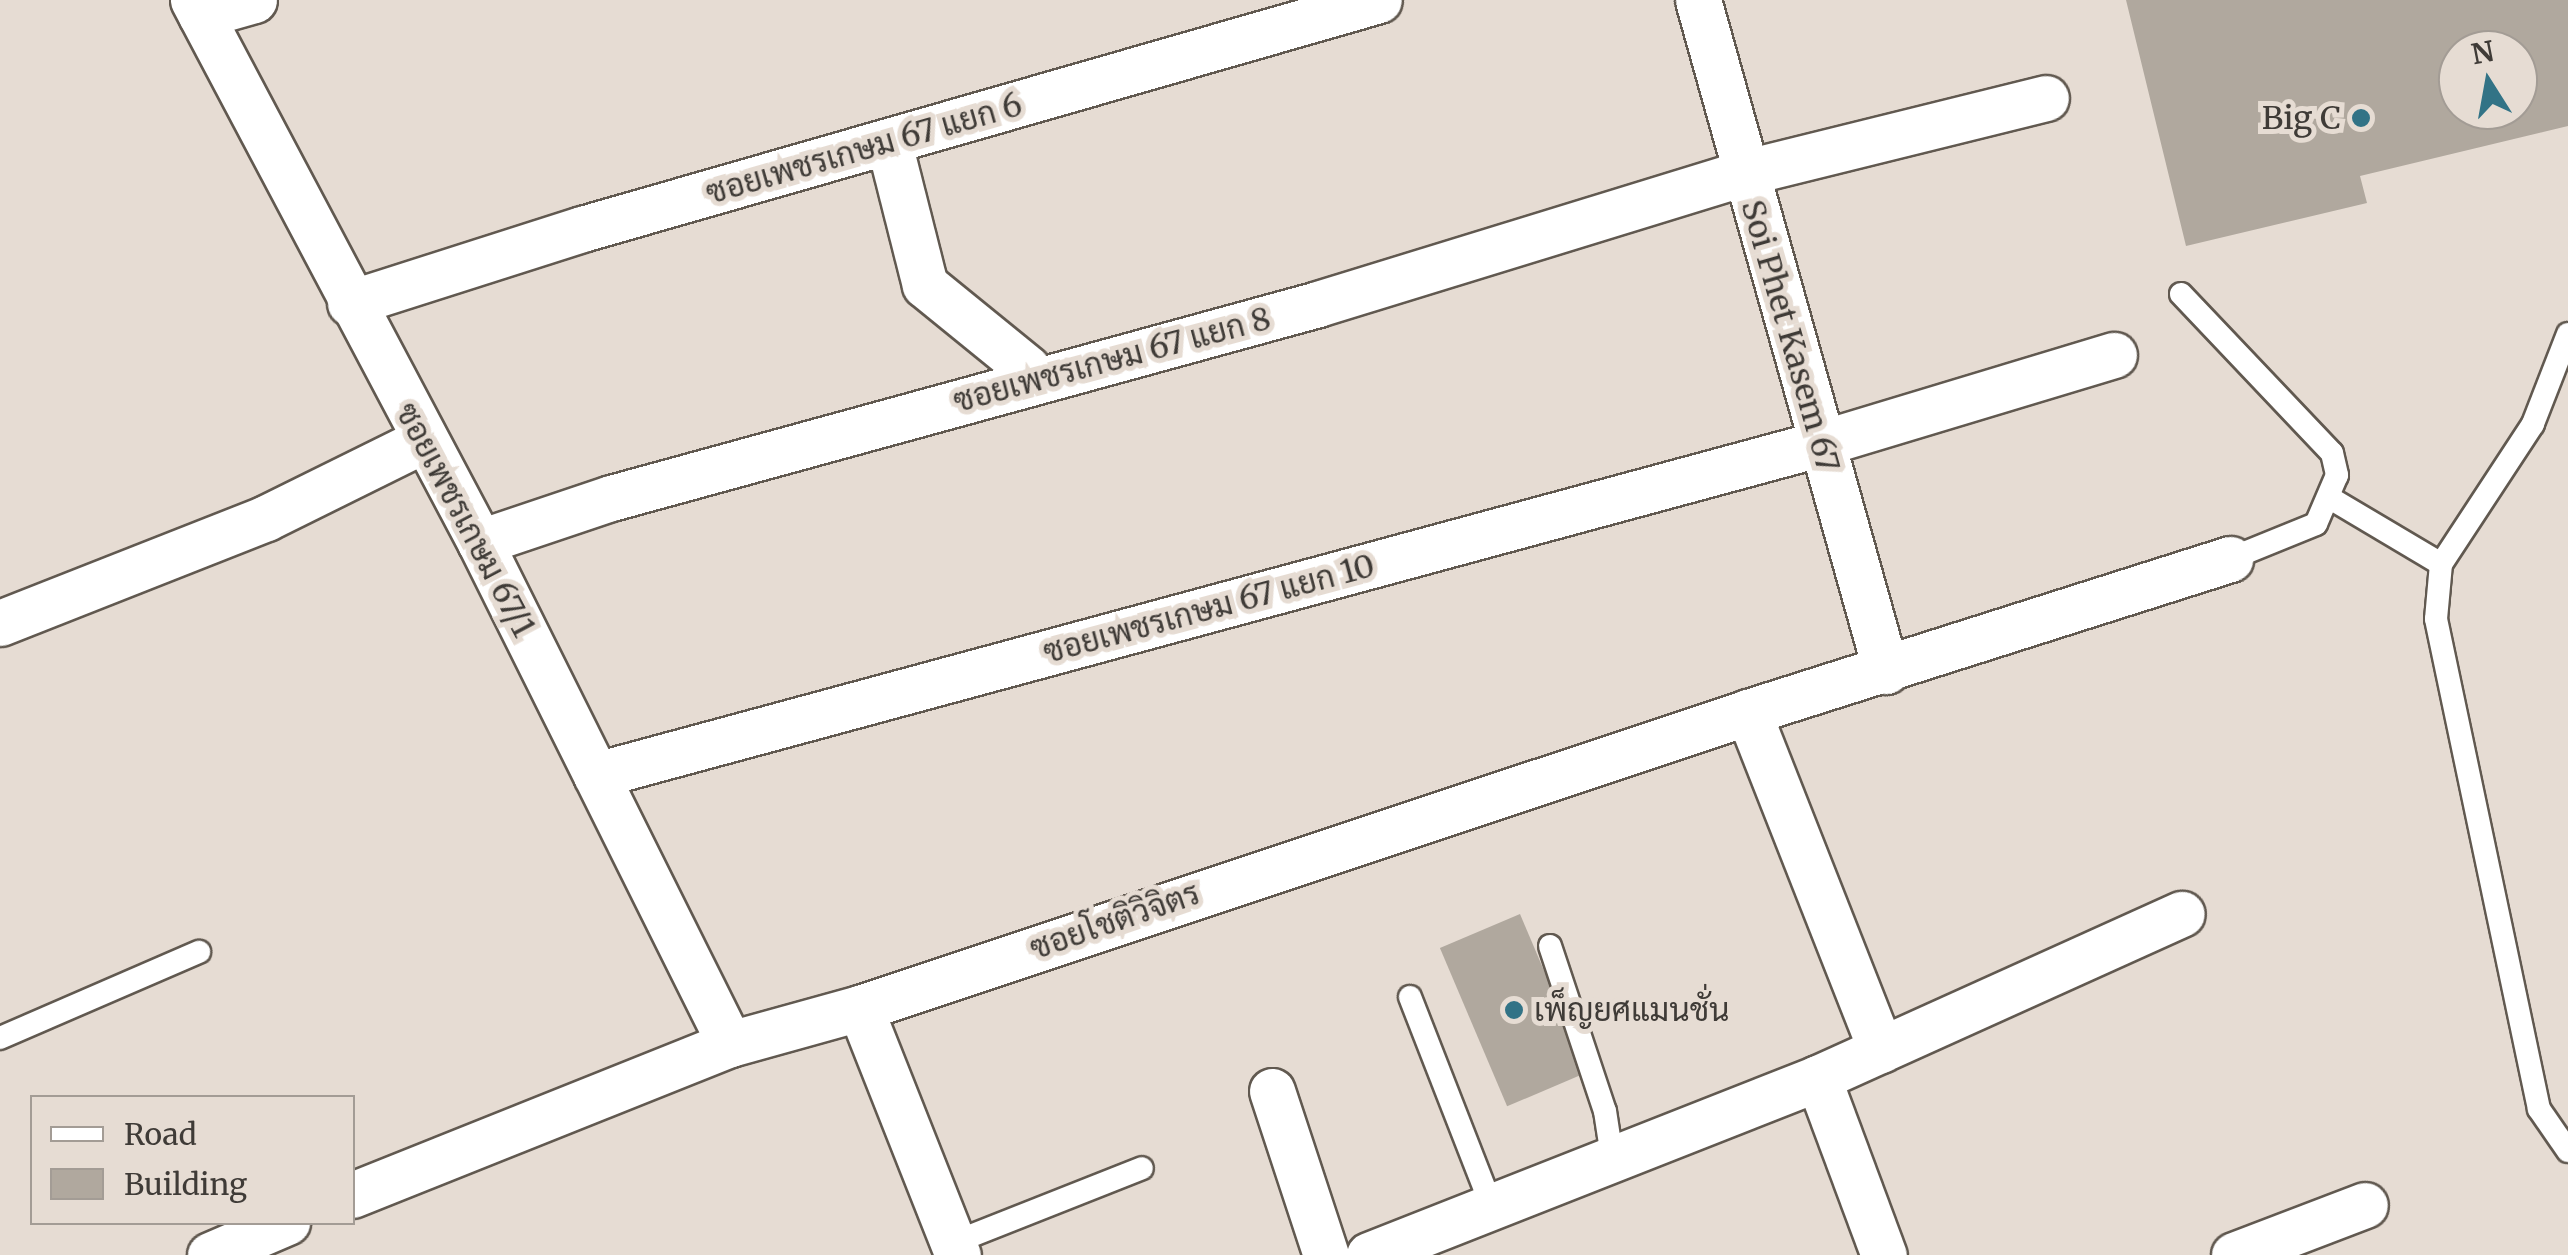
<!DOCTYPE html>
<meta charset="utf-8">
<style>
body{margin:0}
#map{position:relative;width:2568px;height:1255px;overflow:hidden;background:#e6dcd3;font-family:Merriweather,Sarabun,serif}
div>[style]{position:absolute}
[style*='--x']{left:calc(var(--x)*1px);top:calc(var(--y)*1px);width:calc(var(--w)*1px);rotate:calc(var(--a)*1deg)}
.building>*{inset:0;background:#b0a89e;transform-origin:0 0}
.roads{filter:drop-shadow(2px 0 #615950) drop-shadow(-2px 0 #615950) drop-shadow(0 2px #615950) drop-shadow(0 -2px #615950)}
.lane>*{height:22px;margin:-11px;padding:0 11px;transform-origin:11px;border-radius:11px;background:#fff}
.street>*{height:45px;margin:-22.5px;padding:0 22.5px;transform-origin:22.5px;border-radius:22.5px;background:#fff}
.dots>*{width:28px;height:28px;translate:-50% -50%;box-sizing:border-box;border:5px solid #e6dcd3;border-radius:50%}
span{translate:-50% -50%;white-space:nowrap;text-align:center;line-height:1.15;-webkit-text-stroke:10px #e6dcd3;paint-order:stroke}
.poi-label{font-size:32px;color:#3f3b37}
.right{translate:-100% -50%;text-align:right}
.left{translate:0 -50%;text-align:left}
.street-label{font-size:32px;color:#3f3b37}
.legend{position:absolute;left:30px;top:1095px;width:325px;height:130px;box-sizing:border-box;background:#e6dcd3;border:2px solid #a39c95;margin:0;padding:12px 18px;list-style:none;font-size:30px;color:#3f3b37}
.legend li{display:flex;align-items:center;gap:20px;height:50px}
.legend b{width:50px;border:2px solid #a39c95}
.north{position:absolute;left:2438px;top:30px;width:100px;height:100px;box-sizing:border-box;background:#e6dcd3;border:2px solid #a39c95;border-radius:50%;rotate:349deg;font-size:28px;font-weight:700;line-height:40px;text-align:center;color:#3f3b37}
.north::after{content:'';display:block;margin:auto;width:35px;height:45px;background:#327386;clip-path:polygon(50% 0,100% 100%,50% 72%,0 100%)}
</style>
<div id="map">
<div class="building">
<i style="clip-path:polygon(evenodd,2126px 0,2568px 0,2568px 126px,2360px 176px,2367px 203px,2186px 246px,2126px 0,2458px 50px,2518px 50px,2518px 110px,2458px 110px,2458px 50px)"></i>
<i style="left:1520px;top:914px;width:172px;height:87px;rotate:67deg"></i>
</div>
<div class="roads">
<div class="lane">
<i style="--x:2181;--y:294;--w:219;--a:46.5"></i>
<i style="--x:2332;--y:453;--w:23;--a:77"></i>
<i style="--x:2337;--y:475;--w:53;--a:113.2"></i>
<i style="--x:2316;--y:524;--w:93;--a:157.9"></i>
<i style="--x:2568;--y:334;--w:97;--a:111.3"></i>
<i style="--x:2533;--y:424;--w:168;--a:123.3"></i>
<i style="--x:2441;--y:564;--w:55;--a:95.2"></i>
<i style="--x:2436;--y:619;--w:501;--a:78.13"></i>
<i style="--x:2539;--y:1109;--w:51;--a:55.4"></i>
<i style="--x:2330;--y:498;--w:129;--a:30.7"></i>
<i style="--x:1550;--y:946;--w:174;--a:71.6"></i>
<i style="--x:1605;--y:1111;--w:47;--a:81.3"></i>
<i style="--x:1410;--y:997;--w:229;--a:68.7"></i>
<i style="--x:0;--y:1038;--w:217;--a:-23.4"></i>
<i style="--x:953;--y:1243;--w:203;--a:-21.6"></i>
</div>
<div class="street">
<i style="--x:193;--y:0;--w:613;--a:62.1"></i>
<i style="--x:480;--y:542;--w:561;--a:63.53"></i>
<i style="--x:1698;--y:0;--w:697;--a:74.35"></i>
<i style="--x:201;--y:15;--w:55;--a:-15.8"></i>
<i style="--x:889;--y:143;--w:146;--a:75.8"></i>
<i style="--x:925;--y:285;--w:132;--a:39.1"></i>
<i style="--x:350;--y:303;--w:244;--a:-17.7"></i>
<i style="--x:582;--y:229;--w:829;--a:-16.03"></i>
<i style="--x:480;--y:542;--w:138;--a:-18.6"></i>
<i style="--x:611;--y:498;--w:733;--a:-15.34"></i>
<i style="--x:1318;--y:304;--w:445;--a:-17.1"></i>
<i style="--x:1743;--y:173;--w:312;--a:-13.9"></i>
<i style="--x:0;--y:623;--w:286;--a:-21.5"></i>
<i style="--x:266;--y:518;--w:174;--a:-26.3"></i>
<i style="--x:1748;--y:712;--w:363;--a:68.5"></i>
<i style="--x:596;--y:775;--w:1270;--a:-15.15"></i>
<i style="--x:1822;--y:443;--w:305;--a:-16.8"></i>
<i style="--x:860;--y:1008;--w:266;--a:68.4"></i>
<i style="--x:1818;--y:1078;--w:189;--a:69.6"></i>
<i style="--x:1272;--y:1091;--w:173;--a:71.8"></i>
<i style="--x:352;--y:1195;--w:407;--a:-21.8"></i>
<i style="--x:730;--y:1044;--w:135;--a:-15.5"></i>
<i style="--x:860;--y:1008;--w:936;--a:-18.43"></i>
<i style="--x:1748;--y:712;--w:506;--a:-17.61"></i>
<i style="--x:210;--y:1255;--w:84;--a:-23.2"></i>
<i style="--x:1369;--y:1255;--w:483;--a:-21.5"></i>
<i style="--x:1818;--y:1078;--w:399;--a:-24.3"></i>
<i style="--x:2234;--y:1255;--w:140;--a:-20.9"></i>
</div>
</div>
<div class="dots">
<i style="left:2361px;top:118px;background:#327386"></i>
<i style="left:1514px;top:1010px;background:#327386"></i>
</div>
<div class="poi-label">
<span class="right" style="left:2341px;top:118px">Big C</span>
<span class="left" style="left:1534px;top:1010px">เพ็ญยศแมนชั่น</span>
</div>
<div class="street-label">
<span style="left:864px;top:149px;rotate:-16deg">ซอยเพชรเกษม 67 แยก 6</span>
<span style="left:1790px;top:336px;rotate:74deg">Soi Phet Kasem 67</span>
<span style="left:1112px;top:360px;rotate:-15deg">ซอยเพชรเกษม 67 แยก 8</span>
<span style="left:465px;top:520px;rotate:62deg">ซอยเพชรเกษม 67/1</span>
<span style="left:1209px;top:609px;rotate:-15deg">ซอยเพชรเกษม 67 แยก 10</span>
<span style="left:1115px;top:921px;rotate:-19deg">ซอยโชติวิจิตร</span>
</div>
<ul class="legend">
<li><b style="height:12px;background:#fff"></b>Road</li>
<li><b style="height:28px;background:#b0a89e"></b>Building</li>
</ul>
<div class="north">N</div>
</div>
